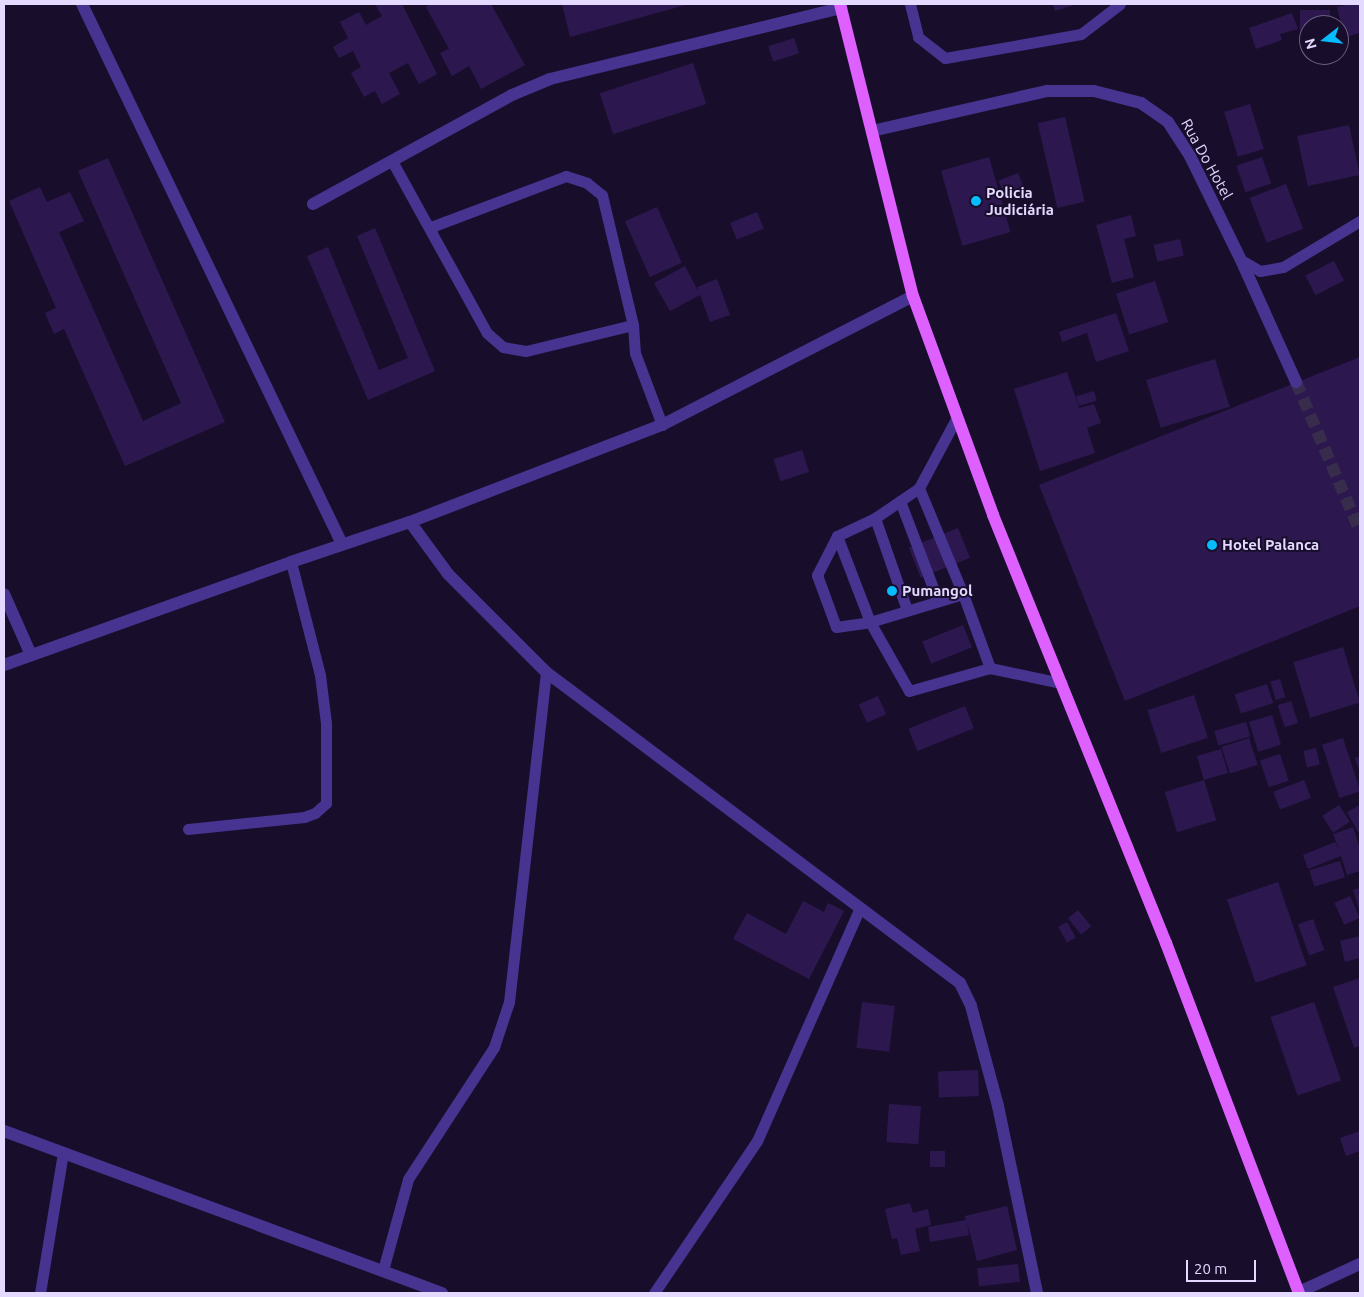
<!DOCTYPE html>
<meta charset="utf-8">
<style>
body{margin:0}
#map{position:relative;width:1364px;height:1297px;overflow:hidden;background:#180e2c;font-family:Ubuntu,sans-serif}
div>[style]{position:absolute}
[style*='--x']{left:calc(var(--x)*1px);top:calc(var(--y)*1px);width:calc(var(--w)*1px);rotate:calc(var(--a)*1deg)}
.building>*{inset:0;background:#2c184f;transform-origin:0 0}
.minor-tunnel>*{height:12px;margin-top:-6px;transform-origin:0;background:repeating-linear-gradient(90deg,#372c4c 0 12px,transparent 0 18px)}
.service>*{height:11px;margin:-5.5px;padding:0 5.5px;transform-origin:5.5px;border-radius:5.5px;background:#473490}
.minor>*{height:12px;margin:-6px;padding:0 6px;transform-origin:6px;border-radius:6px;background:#473490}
.tertiary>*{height:12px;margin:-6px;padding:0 6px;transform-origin:6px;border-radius:6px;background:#473490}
.primary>*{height:12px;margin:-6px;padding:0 6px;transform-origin:6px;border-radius:6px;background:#de60ff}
.dots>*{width:14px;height:14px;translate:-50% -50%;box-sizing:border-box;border:2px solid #180e2c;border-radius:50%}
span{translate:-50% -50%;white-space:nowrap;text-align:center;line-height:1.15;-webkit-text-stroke:4px #180e2c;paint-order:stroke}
.street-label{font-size:15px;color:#e4d9ff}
.poi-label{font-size:15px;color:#e4d9ff;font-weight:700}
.left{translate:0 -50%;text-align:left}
.frame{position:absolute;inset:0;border:5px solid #e4d9ff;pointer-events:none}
.north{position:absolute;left:1299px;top:15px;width:50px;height:50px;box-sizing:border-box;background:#180e2c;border:1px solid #6a5f80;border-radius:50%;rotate:254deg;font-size:14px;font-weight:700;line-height:20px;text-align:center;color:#e4d9ff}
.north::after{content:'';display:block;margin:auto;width:18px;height:22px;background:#05bcff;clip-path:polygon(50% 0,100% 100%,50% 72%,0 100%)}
.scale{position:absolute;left:1186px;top:1260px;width:70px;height:22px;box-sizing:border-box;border:2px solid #e4d9ff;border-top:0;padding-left:6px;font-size:15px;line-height:18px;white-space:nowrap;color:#e4d9ff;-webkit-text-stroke:4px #180e2c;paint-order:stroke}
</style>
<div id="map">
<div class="building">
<i style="clip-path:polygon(375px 4px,402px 4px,437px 74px,419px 84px,408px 63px,389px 73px,400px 94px,382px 104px,375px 91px,364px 97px,351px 73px,361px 67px,353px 51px,339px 58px,333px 47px,348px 38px,340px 22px,359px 12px,366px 25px,382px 16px)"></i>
<i style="clip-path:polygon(431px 4px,491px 4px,525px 65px,481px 89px,469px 66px,452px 76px,440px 53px,449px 49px,426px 7px)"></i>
<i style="clip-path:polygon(562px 4px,689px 4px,570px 37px)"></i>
<i style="clip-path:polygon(1053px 4px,1077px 4px,1055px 11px)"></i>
<i style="clip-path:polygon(1351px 4px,1360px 4px,1360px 33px,1344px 37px,1337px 7px)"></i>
<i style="clip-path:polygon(1300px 10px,1330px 10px,1330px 25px,1309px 25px,1309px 34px,1300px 34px)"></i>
<i style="clip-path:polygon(1292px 13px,1298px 29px,1280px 34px,1282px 40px,1256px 49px,1249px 28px)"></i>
<i style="left:794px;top:38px;width:16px;height:27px;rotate:72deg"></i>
<i style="left:693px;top:63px;width:43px;height:98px;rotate:72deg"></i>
<i style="left:1250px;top:104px;width:47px;height:27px;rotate:73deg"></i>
<i style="left:1065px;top:117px;width:87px;height:28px;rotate:77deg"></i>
<i style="left:1349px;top:125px;width:51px;height:53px;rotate:78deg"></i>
<i style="left:989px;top:157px;width:78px;height:50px;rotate:74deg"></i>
<i style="left:1262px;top:157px;width:28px;height:27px;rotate:71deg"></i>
<i style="clip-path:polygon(108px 158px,225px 422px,125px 466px,64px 329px,54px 334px,45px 313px,56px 308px,9px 201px,40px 187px,47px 202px,70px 192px,84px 221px,59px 232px,143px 421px,181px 403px,78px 171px)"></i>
<i style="left:1018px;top:173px;width:18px;height:21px;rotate:68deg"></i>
<i style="left:1286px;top:184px;width:48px;height:39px;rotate:69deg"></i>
<i style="left:657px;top:207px;width:61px;height:35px;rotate:66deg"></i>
<i style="left:757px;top:212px;width:18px;height:29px;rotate:68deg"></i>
<i style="clip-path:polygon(1131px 215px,1136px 236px,1124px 239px,1134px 277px,1112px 283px,1096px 225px)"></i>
<i style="clip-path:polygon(375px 228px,435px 371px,368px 400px,307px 256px,328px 247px,379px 370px,408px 358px,357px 236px)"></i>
<i style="left:1180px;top:239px;width:17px;height:27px;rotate:77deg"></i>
<i style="left:1334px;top:261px;width:22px;height:32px;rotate:63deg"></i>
<i style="clip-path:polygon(685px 266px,698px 291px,697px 287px,717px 279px,730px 315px,710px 322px,700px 295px,670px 311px,654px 283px)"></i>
<i style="left:1155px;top:281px;width:43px;height:41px;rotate:72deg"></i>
<i style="clip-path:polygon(1116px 313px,1129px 351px,1096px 362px,1087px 333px,1062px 342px,1059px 332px)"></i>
<i style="clip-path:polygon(1360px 357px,1360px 606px,1125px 701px,1039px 485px)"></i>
<i style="left:1215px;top:359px;width:50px;height:72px;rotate:73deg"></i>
<i style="clip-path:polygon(1067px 372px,1079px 408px,1094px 404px,1101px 423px,1087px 428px,1095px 453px,1040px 471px,1014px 389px)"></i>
<i style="left:1094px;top:391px;width:10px;height:19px;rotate:73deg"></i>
<i style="left:802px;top:450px;width:23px;height:30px;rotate:72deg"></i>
<i style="left:958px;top:528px;width:32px;height:53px;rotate:68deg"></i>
<i style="left:963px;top:625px;width:24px;height:44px;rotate:68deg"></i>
<i style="left:1343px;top:647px;width:58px;height:52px;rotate:73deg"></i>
<i style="left:1280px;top:679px;width:19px;height:10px;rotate:74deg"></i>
<i style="left:1267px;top:684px;width:20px;height:34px;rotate:72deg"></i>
<i style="left:1194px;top:695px;width:45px;height:49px;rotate:72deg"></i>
<i style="left:878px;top:696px;width:20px;height:21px;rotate:66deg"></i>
<i style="left:1291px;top:701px;width:23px;height:14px;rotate:72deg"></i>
<i style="left:965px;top:706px;width:24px;height:61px;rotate:68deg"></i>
<i style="left:1272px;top:715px;width:31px;height:24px;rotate:73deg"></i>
<i style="left:1246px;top:722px;width:15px;height:33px;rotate:74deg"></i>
<i style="left:1249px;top:738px;width:28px;height:29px;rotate:72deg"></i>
<i style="left:1343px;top:738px;width:56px;height:22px;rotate:72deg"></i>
<i style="left:1316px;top:748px;width:17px;height:13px;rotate:77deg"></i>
<i style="left:1221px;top:749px;width:25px;height:25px;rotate:74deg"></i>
<i style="left:1280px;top:754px;width:28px;height:21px;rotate:72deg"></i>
<i style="clip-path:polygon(1360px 756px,1360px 773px,1355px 758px)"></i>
<i style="left:1204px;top:780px;width:42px;height:41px;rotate:73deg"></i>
<i style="left:1304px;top:780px;width:19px;height:33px;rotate:69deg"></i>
<i style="left:1339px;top:805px;width:20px;height:20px;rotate:57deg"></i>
<i style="clip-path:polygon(1360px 805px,1360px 831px,1358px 832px,1347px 812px)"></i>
<i style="clip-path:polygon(1353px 827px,1360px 848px,1360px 871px,1347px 875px,1341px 856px,1308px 869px,1303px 855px,1335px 842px,1340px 853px,1333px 834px)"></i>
<i style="left:1340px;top:861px;width:17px;height:32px;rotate:73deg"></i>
<i style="left:1278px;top:882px;width:88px;height:54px;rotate:71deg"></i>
<i style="clip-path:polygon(1360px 888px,1360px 912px,1353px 890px)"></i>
<i style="left:1350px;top:896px;width:24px;height:17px;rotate:66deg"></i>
<i style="clip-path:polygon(803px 901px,824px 912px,828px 903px,844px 911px,809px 979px,733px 939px,747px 913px,786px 934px)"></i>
<i style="left:1078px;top:910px;width:21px;height:13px;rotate:51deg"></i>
<i style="left:1313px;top:919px;width:33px;height:16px;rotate:70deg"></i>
<i style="left:1067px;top:922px;width:18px;height:10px;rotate:61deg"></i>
<i style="clip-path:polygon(1360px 936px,1360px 958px,1345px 962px,1340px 941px)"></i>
<i style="clip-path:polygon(1360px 978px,1360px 1046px,1354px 1048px,1333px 987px)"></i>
<i style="left:862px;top:1002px;width:33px;height:46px;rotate:7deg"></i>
<i style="left:1314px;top:1002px;width:83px;height:46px;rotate:71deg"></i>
<i style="left:978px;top:1070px;width:26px;height:40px;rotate:88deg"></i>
<i style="left:889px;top:1104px;width:32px;height:38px;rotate:4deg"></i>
<i style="clip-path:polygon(1360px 1131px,1360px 1151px,1346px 1156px,1340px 1138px)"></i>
<i style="left:930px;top:1151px;width:15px;height:16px"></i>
<i style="clip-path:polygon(910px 1203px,913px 1213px,928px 1209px,931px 1225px,915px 1229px,920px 1251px,901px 1255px,897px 1238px,892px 1239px,885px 1209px)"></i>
<i style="clip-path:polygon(1007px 1206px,1017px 1250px,977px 1261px,967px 1222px,969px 1235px,930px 1242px,928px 1227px,966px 1220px,965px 1216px)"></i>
<i style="left:1018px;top:1264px;width:18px;height:41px;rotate:84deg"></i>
</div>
<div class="minor-tunnel">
<i style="--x:1296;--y:382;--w:162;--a:66.8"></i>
</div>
<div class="service">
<i style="--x:910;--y:4;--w:34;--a:76"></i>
<i style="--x:918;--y:37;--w:34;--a:38"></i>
<i style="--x:945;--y:58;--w:138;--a:-10"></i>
<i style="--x:1081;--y:34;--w:49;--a:-37.6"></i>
<i style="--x:392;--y:161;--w:196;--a:61.1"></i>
<i style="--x:487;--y:333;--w:21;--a:41"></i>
<i style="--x:503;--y:347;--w:23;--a:10"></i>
<i style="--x:526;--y:351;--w:110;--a:-13.7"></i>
<i style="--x:431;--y:227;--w:144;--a:-20.7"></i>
<i style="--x:566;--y:176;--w:22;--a:18"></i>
<i style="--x:587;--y:183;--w:19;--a:39"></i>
<i style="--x:602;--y:195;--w:134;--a:76.6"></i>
<i style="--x:633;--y:325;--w:28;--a:86"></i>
<i style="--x:635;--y:353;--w:77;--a:69.4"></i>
<i style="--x:1241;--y:260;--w:22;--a:30"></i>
<i style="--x:1260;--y:271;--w:23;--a:-10"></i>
<i style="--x:1283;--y:267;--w:90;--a:-30.9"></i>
<i style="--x:957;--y:417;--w:81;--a:118.2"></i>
<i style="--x:919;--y:488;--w:115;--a:67.5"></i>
<i style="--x:963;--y:594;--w:79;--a:70"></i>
<i style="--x:990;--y:668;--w:73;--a:11.9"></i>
<i style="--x:919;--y:488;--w:53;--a:145.7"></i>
<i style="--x:875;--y:518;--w:42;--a:154.7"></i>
<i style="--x:837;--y:536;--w:92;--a:69"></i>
<i style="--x:870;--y:622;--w:79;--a:60.5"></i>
<i style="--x:909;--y:691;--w:84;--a:-15.9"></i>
<i style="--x:900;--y:501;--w:107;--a:69.2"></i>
<i style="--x:875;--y:518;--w:97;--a:70.8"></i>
<i style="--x:837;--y:536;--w:44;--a:117.1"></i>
<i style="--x:817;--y:575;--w:55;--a:69.9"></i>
<i style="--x:836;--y:627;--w:34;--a:-8"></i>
<i style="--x:870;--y:622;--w:97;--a:-16.8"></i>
<i style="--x:188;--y:829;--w:117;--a:-5.9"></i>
<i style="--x:304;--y:817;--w:12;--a:-20"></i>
<i style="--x:315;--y:813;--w:15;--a:-42"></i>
<i style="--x:326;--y:803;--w:80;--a:-90"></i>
<i style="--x:326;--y:723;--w:48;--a:-97.1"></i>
<i style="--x:320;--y:675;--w:117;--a:-104.4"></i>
<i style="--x:383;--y:1270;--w:94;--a:-74.6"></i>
<i style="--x:408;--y:1179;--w:158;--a:-56.9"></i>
<i style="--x:494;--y:1047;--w:47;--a:-71.6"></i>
<i style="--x:509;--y:1002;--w:332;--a:-83.6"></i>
<i style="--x:40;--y:1293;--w:142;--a:-80.7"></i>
<i style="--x:654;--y:1293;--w:184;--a:-55.9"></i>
<i style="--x:757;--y:1141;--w:255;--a:-66.2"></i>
</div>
<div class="minor">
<i style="--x:82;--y:4;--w:599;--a:64.29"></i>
<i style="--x:872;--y:131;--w:180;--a:-12.9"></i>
<i style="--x:1047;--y:91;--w:47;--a:0"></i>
<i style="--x:1094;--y:91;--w:49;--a:14.3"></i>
<i style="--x:1141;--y:103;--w:33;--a:35"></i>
<i style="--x:1168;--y:122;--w:40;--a:57.1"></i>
<i style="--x:1190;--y:156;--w:116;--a:63.9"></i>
<i style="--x:1241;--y:260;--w:134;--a:65.7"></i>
<i style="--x:313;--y:204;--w:227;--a:-28.7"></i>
<i style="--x:512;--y:95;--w:41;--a:-22.8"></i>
<i style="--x:550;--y:79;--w:300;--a:-13.7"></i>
<i style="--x:410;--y:522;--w:64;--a:53.8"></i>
<i style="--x:448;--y:574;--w:139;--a:45"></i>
<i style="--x:546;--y:672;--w:518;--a:36.91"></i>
<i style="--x:960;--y:983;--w:25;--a:64"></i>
<i style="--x:971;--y:1006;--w:104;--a:74.9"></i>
<i style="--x:998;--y:1106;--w:191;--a:78.2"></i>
<i style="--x:4;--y:594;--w:67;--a:66.1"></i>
<i style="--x:4;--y:1131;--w:467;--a:20.3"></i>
<i style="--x:1299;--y:1292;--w:67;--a:-24.7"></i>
</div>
<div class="tertiary">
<i style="--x:4;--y:665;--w:305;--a:-19.7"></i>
<i style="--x:291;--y:562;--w:126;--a:-18.6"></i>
<i style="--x:410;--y:522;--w:270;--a:-21.1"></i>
<i style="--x:662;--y:425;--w:282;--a:-27.2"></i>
</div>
<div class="primary">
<i style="--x:840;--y:4;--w:301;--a:76"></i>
<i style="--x:913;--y:296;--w:233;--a:69.9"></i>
<i style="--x:993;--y:515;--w:462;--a:68"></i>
<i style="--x:1166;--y:943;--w:374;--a:69.2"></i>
</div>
<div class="dots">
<i style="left:976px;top:201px;background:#05bcff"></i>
<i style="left:1212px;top:545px;background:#05bcff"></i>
<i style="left:892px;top:591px;background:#05bcff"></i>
</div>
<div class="street-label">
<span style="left:1207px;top:159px;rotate:61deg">Rua Do Hotel</span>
</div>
<div class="poi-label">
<span class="left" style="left:986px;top:201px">Policia<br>Judiciária</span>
<span class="left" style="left:1222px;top:545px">Hotel Palanca</span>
<span class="left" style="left:902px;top:591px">Pumangol</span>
</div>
<div class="frame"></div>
<div class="north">N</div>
<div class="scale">20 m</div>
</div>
